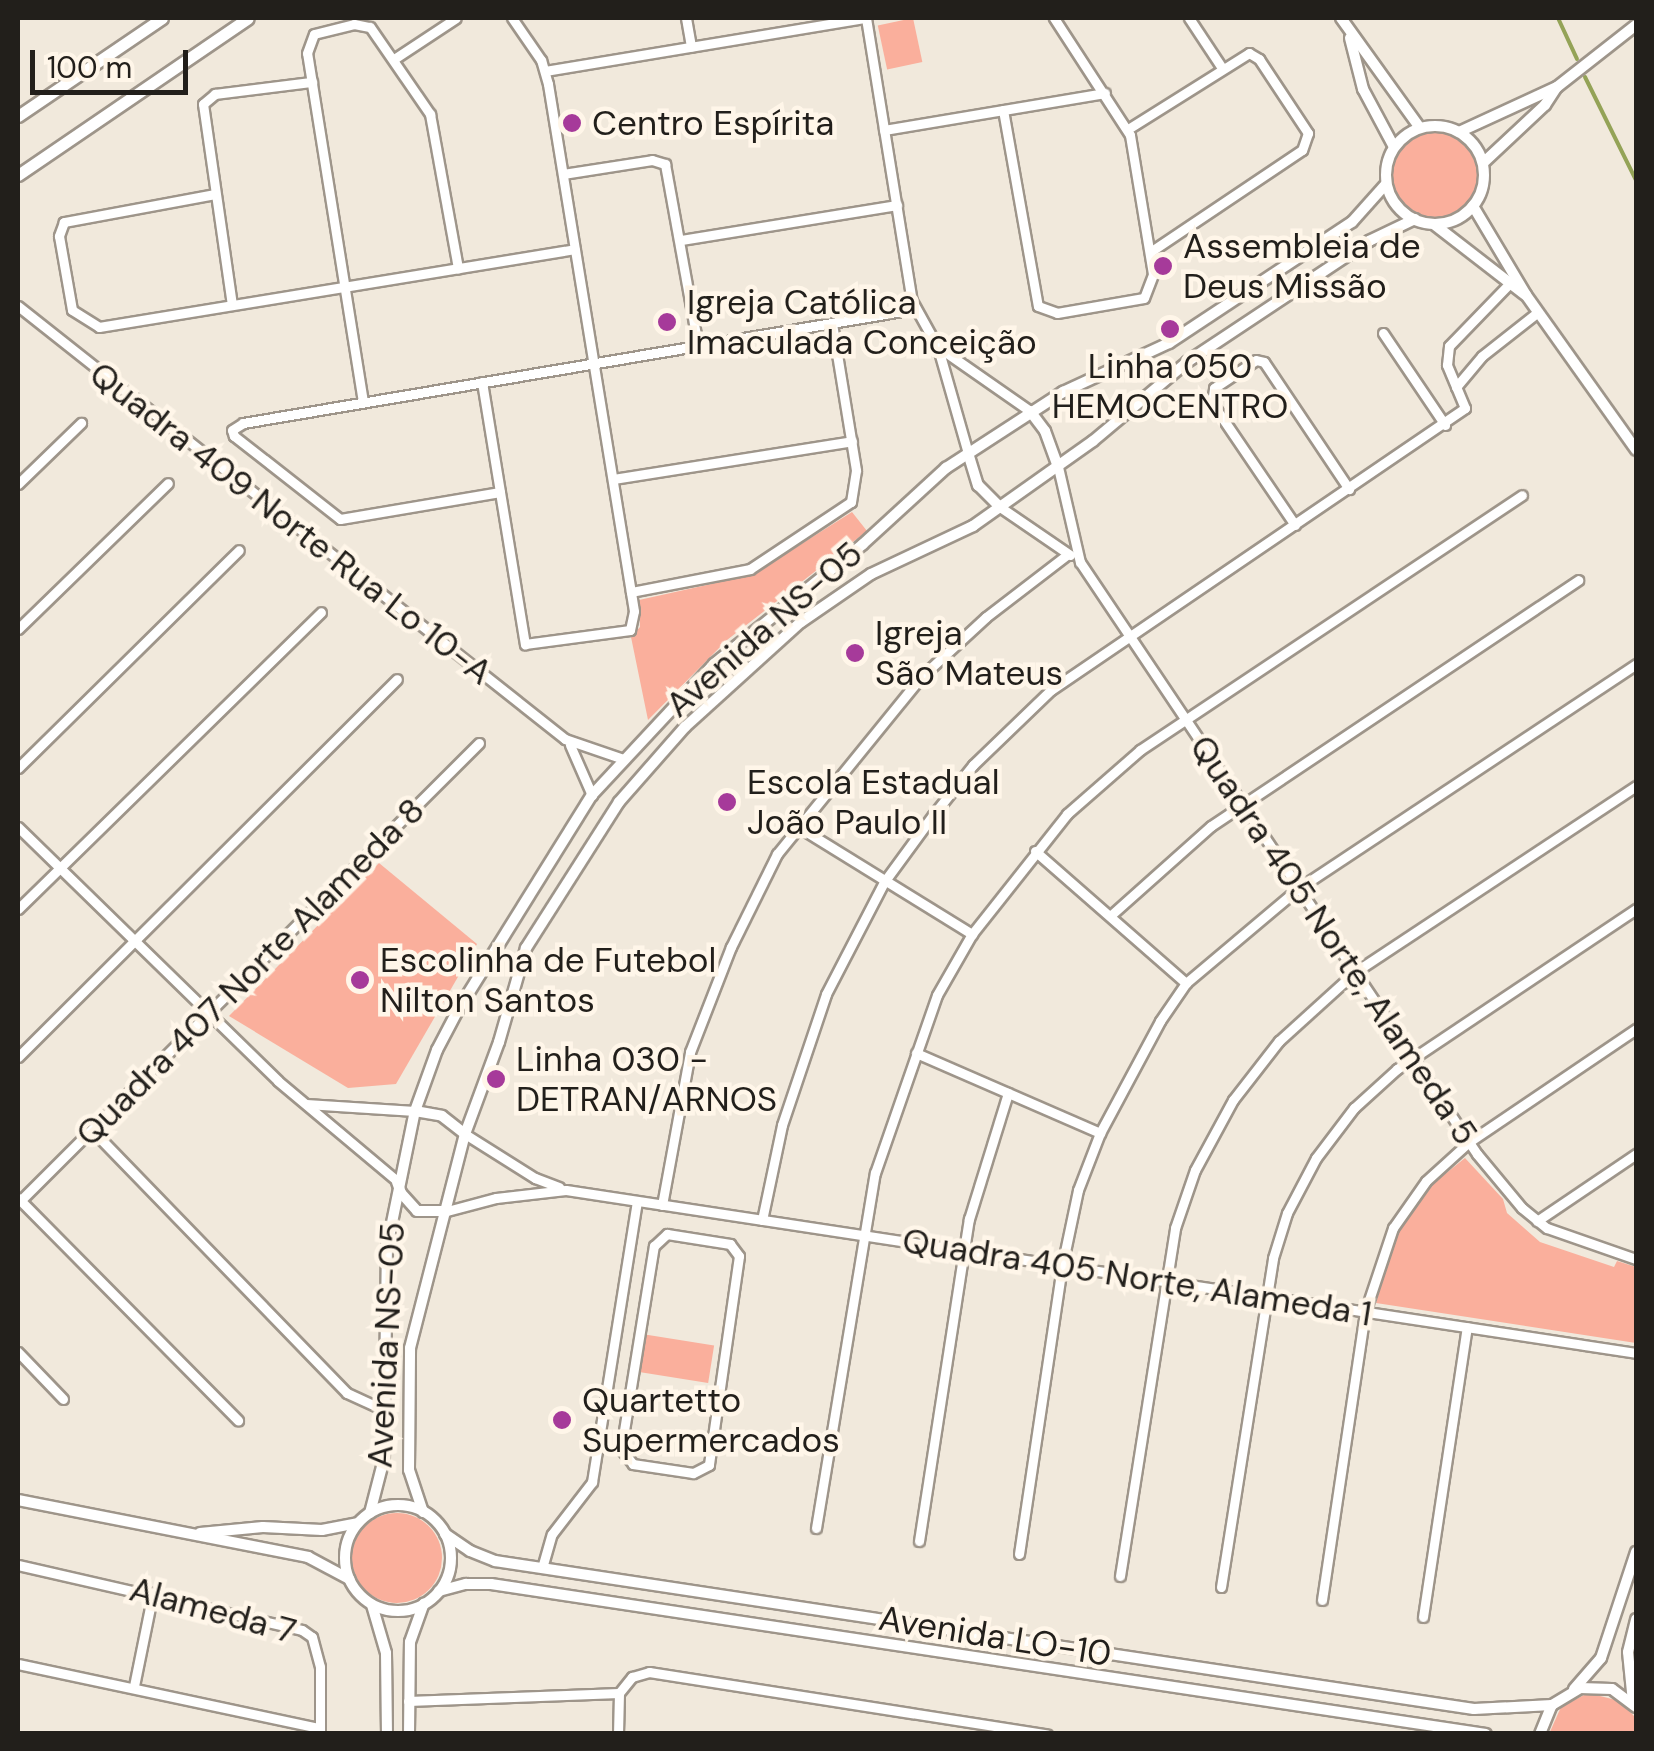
<!DOCTYPE html>
<meta charset="utf-8">
<style>
body{margin:0}
#map{position:relative;width:1654px;height:1751px;overflow:hidden;background:#f1e9dc;font-family:"DM Sans",sans-serif}
div>[style]{position:absolute}
[style*='--x']{left:calc(var(--x)*1px);top:calc(var(--y)*1px);width:calc(var(--w)*1px);rotate:calc(var(--a)*1deg)}
.green>*{inset:0;background:#faaf9c;transform-origin:0 0}
.round{border-radius:50%}
.stream>*{height:4px;margin:-2px;padding:0 2px;transform-origin:2px;border-radius:2px;background:#94a357}
.roads{filter:drop-shadow(2px 0 #9e958a) drop-shadow(-2px 0 #9e958a) drop-shadow(0 2px #9e958a) drop-shadow(0 -2px #9e958a)}
.minor>*{height:9px;margin:-4.5px;padding:0 4.5px;transform-origin:4.5px;border-radius:4.5px;background:#fff}
.tertiary>*{height:10px;margin:-5px;padding:0 5px;transform-origin:5px;border-radius:5px;background:#fff}
.tertiary>.ring{margin:-5px;padding:0;box-sizing:content-box;background:none;border:10px solid #fff;border-radius:50%}
.secondary>*{height:11px;margin:-5.5px;padding:0 5.5px;transform-origin:5.5px;border-radius:5.5px;background:#fff}
.dots>*{width:28px;height:28px;translate:-50% -50%;box-sizing:border-box;border:5px solid #fff6e9;border-radius:50%}
span{translate:-50% -50%;white-space:nowrap;text-align:center;line-height:1.15;-webkit-text-stroke:9px #fff6e9;paint-order:stroke}
.poi-label{font-size:35px;color:#221f1b}
.left{translate:0 -50%;text-align:left}
.street-label{font-size:35px;color:#221f1b}
.frame{position:absolute;inset:0;border:20px solid #221f1b;pointer-events:none}
.scale{position:absolute;left:30px;top:50px;width:158px;height:45px;box-sizing:border-box;border:5px solid #221f1b;border-top:0;padding-left:12px;font-size:30px;line-height:35px;white-space:nowrap;color:#221f1b;-webkit-text-stroke:8px #fff6e9;paint-order:stroke}
</style>
<div id="map">
<div class="green">
<i style="left:913px;top:18px;width:45px;height:36px;rotate:78deg"></i>
<i class="round" style="left:1391px;top:131px;width:88px;height:88px"></i>
<i style="clip-path:polygon(852px 512px,867px 531px,727px 640px,648px 720px,631px 637px,640px 627px,639px 600px,752px 575px)"></i>
<i style="clip-path:polygon(379px 863px,477px 944px,396px 1084px,348px 1088px,229px 1016px)"></i>
<i style="clip-path:polygon(1465px 1158px,1503px 1199px,1507px 1213px,1540px 1242px,1614px 1267px,1617px 1261px,1636px 1267px,1636px 1343px,1376px 1303px,1396px 1235px,1434px 1183px)"></i>
<i style="left:642px;top:1334px;width:73px;height:38px;rotate:9deg"></i>
<i class="round" style="left:352px;top:1513px;width:90px;height:90px"></i>
<i style="clip-path:polygon(1588px 1693px,1620px 1701px,1634px 1716px,1636px 1733px,1549px 1734px,1561px 1707px)"></i>
</div>
<div class="stream">
<i style="--x:1558;--y:18;--w:45;--a:65.1"></i>
<i style="--x:1585;--y:77;--w:115;--a:63.7"></i>
</div>
<div class="roads">
<div class="minor">
<i style="--x:686;--y:18;--w:29;--a:80"></i>
<i style="--x:866;--y:18;--w:287;--a:80.8"></i>
<i style="--x:912;--y:301;--w:54;--a:61"></i>
<i style="--x:938;--y:348;--w:109;--a:74.1"></i>
<i style="--x:1189;--y:18;--w:60;--a:56.6"></i>
<i style="--x:394;--y:59;--w:74;--a:-33.5"></i>
<i style="--x:545;--y:71;--w:325;--a:-9.4"></i>
<i style="--x:1003;--y:110;--w:199;--a:79.9"></i>
<i style="--x:1038;--y:306;--w:20;--a:20"></i>
<i style="--x:1057;--y:313;--w:88;--a:-9.8"></i>
<i style="--x:1144;--y:298;--w:26;--a:-69"></i>
<i style="--x:1153;--y:274;--w:141;--a:-99.4"></i>
<i style="--x:1130;--y:135;--w:140;--a:-123"></i>
<i style="--x:1128;--y:129;--w:143;--a:-32.1"></i>
<i style="--x:1249;--y:53;--w:12;--a:31"></i>
<i style="--x:1259;--y:59;--w:89;--a:56.5"></i>
<i style="--x:1308;--y:133;--w:18;--a:109"></i>
<i style="--x:1302;--y:150;--w:183;--a:146.1"></i>
<i style="--x:884;--y:130;--w:224;--a:-9.5"></i>
<i style="--x:563;--y:174;--w:90;--a:-8.9"></i>
<i style="--x:652;--y:160;--w:14;--a:17"></i>
<i style="--x:665;--y:164;--w:184;--a:79.7"></i>
<i style="--x:215;--y:194;--w:154;--a:169.5"></i>
<i style="--x:64;--y:222;--w:15;--a:110"></i>
<i style="--x:59;--y:236;--w:75;--a:80"></i>
<i style="--x:72;--y:310;--w:32;--a:32"></i>
<i style="--x:99;--y:327;--w:482;--a:-9.3"></i>
<i style="--x:681;--y:240;--w:219;--a:-9.2"></i>
<i style="--x:232;--y:305;--w:203;--a:-98.2"></i>
<i style="--x:203;--y:104;--w:16;--a:-40"></i>
<i style="--x:215;--y:94;--w:98;--a:-7.1"></i>
<i style="--x:18;--y:306;--w:698;--a:38.36"></i>
<i style="--x:565;--y:739;--w:61;--a:19"></i>
<i style="--x:1383;--y:333;--w:111;--a:56"></i>
<i style="--x:941;--y:349;--w:108;--a:34.9"></i>
<i style="--x:482;--y:382;--w:266;--a:80.7"></i>
<i style="--x:525;--y:644;--w:106;--a:-7.6"></i>
<i style="--x:630;--y:630;--w:19;--a:-78"></i>
<i style="--x:634;--y:611;--w:534;--a:-99.27"></i>
<i style="--x:548;--y:84;--w:25;--a:-106"></i>
<i style="--x:541;--y:60;--w:51;--a:-124.6"></i>
<i style="--x:1456;--y:387;--w:40;--a:-50"></i>
<i style="--x:1482;--y:356;--w:71;--a:-38.2"></i>
<i style="--x:363;--y:402;--w:353;--a:-99.1"></i>
<i style="--x:307;--y:53;--w:20;--a:-70"></i>
<i style="--x:314;--y:34;--w:41;--a:-14"></i>
<i style="--x:354;--y:24;--w:16;--a:11"></i>
<i style="--x:370;--y:27;--w:106;--a:55.4"></i>
<i style="--x:430;--y:114;--w:157;--a:79.7"></i>
<i style="--x:1058;--y:467;--w:98;--a:77"></i>
<i style="--x:1080;--y:562;--w:713;--a:56.15"></i>
<i style="--x:1477;--y:1154;--w:70;--a:50.2"></i>
<i style="--x:1522;--y:1208;--w:32;--a:39"></i>
<i style="--x:1547;--y:1228;--w:94;--a:19.2"></i>
<i style="--x:613;--y:479;--w:242;--a:-9"></i>
<i style="--x:18;--y:484;--w:88;--a:-44.1"></i>
<i style="--x:500;--y:492;--w:162;--a:170.4"></i>
<i style="--x:340;--y:519;--w:135;--a:-141.9"></i>
<i style="--x:234;--y:436;--w:6;--a:-108"></i>
<i style="--x:232;--y:430;--w:13;--a:-32"></i>
<i style="--x:243;--y:423;--w:681;--a:-9.64"></i>
<i style="--x:1000;--y:507;--w:85;--a:34.4"></i>
<i style="--x:1295;--y:525;--w:148;--a:-124.2"></i>
<i style="--x:1212;--y:403;--w:15;--a:-82"></i>
<i style="--x:1214;--y:388;--w:50;--a:-33.7"></i>
<i style="--x:1256;--y:360;--w:8;--a:14"></i>
<i style="--x:1264;--y:362;--w:153;--a:56.2"></i>
<i style="--x:631;--y:592;--w:121;--a:-10.9"></i>
<i style="--x:750;--y:569;--w:121;--a:-33.6"></i>
<i style="--x:851;--y:502;--w:32;--a:-81"></i>
<i style="--x:856;--y:470;--w:149;--a:-99.3"></i>
<i style="--x:18;--y:629;--w:209;--a:-44.2"></i>
<i style="--x:570;--y:745;--w:55;--a:66.3"></i>
<i style="--x:18;--y:768;--w:310;--a:-44.6"></i>
<i style="--x:797;--y:826;--w:206;--a:31.7"></i>
<i style="--x:18;--y:827;--w:363;--a:44.3"></i>
<i style="--x:278;--y:1081;--w:155;--a:40"></i>
<i style="--x:1035;--y:851;--w:201;--a:41.2"></i>
<i style="--x:18;--y:909;--w:424;--a:-44.4"></i>
<i style="--x:1110;--y:916;--w:135;--a:-41.7"></i>
<i style="--x:1211;--y:826;--w:442;--a:-33.8"></i>
<i style="--x:916;--y:1053;--w:201;--a:23.5"></i>
<i style="--x:18;--y:1057;--w:535;--a:-44.92"></i>
<i style="--x:306;--y:1104;--w:109;--a:3.7"></i>
<i style="--x:93;--y:1131;--w:365;--a:45.9"></i>
<i style="--x:347;--y:1393;--w:41;--a:24.7"></i>
<i style="--x:465;--y:1134;--w:83;--a:32.2"></i>
<i style="--x:535;--y:1178;--w:26;--a:21"></i>
<i style="--x:18;--y:1198;--w:313;--a:45.3"></i>
<i style="--x:21;--y:1200;--w:647;--a:-44.94"></i>
<i style="--x:662;--y:1205;--w:156;--a:-79.6"></i>
<i style="--x:690;--y:1052;--w:113;--a:-68.7"></i>
<i style="--x:731;--y:947;--w:104;--a:-63.7"></i>
<i style="--x:777;--y:854;--w:228;--a:-50.9"></i>
<i style="--x:921;--y:677;--w:88;--a:-42.7"></i>
<i style="--x:986;--y:617;--w:103;--a:-37.5"></i>
<i style="--x:447;--y:1211;--w:51;--a:-14.9"></i>
<i style="--x:496;--y:1198;--w:70;--a:-6.5"></i>
<i style="--x:566;--y:1190;--w:1082;--a:8.66"></i>
<i style="--x:762;--y:1220;--w:97;--a:-78.1"></i>
<i style="--x:782;--y:1125;--w:138;--a:-71.4"></i>
<i style="--x:826;--y:994;--w:126;--a:-62.6"></i>
<i style="--x:884;--y:882;--w:83;--a:-53.8"></i>
<i style="--x:933;--y:815;--w:64;--a:-51.3"></i>
<i style="--x:973;--y:765;--w:108;--a:-43.9"></i>
<i style="--x:1051;--y:690;--w:501;--a:-34.26"></i>
<i style="--x:1465;--y:408;--w:47;--a:-112.7"></i>
<i style="--x:1447;--y:365;--w:19;--a:-84"></i>
<i style="--x:1449;--y:346;--w:86;--a:-45.9"></i>
<i style="--x:1537;--y:1221;--w:120;--a:-34.1"></i>
<i style="--x:667;--y:1234;--w:64;--a:9"></i>
<i style="--x:730;--y:1244;--w:15;--a:53"></i>
<i style="--x:739;--y:1256;--w:211;--a:98.2"></i>
<i style="--x:709;--y:1465;--w:18;--a:153"></i>
<i style="--x:693;--y:1473;--w:61;--a:-171.5"></i>
<i style="--x:633;--y:1464;--w:19;--a:-129"></i>
<i style="--x:621;--y:1449;--w:206;--a:-80.8"></i>
<i style="--x:654;--y:1246;--w:18;--a:-43"></i>
<i style="--x:18;--y:1352;--w:65;--a:46.2"></i>
<i style="--x:816;--y:1528;--w:360;--a:-80.6"></i>
<i style="--x:875;--y:1173;--w:188;--a:-70.8"></i>
<i style="--x:937;--y:995;--w:70;--a:-60.2"></i>
<i style="--x:972;--y:934;--w:153;--a:-51.6"></i>
<i style="--x:1067;--y:814;--w:97;--a:-41.2"></i>
<i style="--x:1140;--y:750;--w:459;--a:-33.7"></i>
<i style="--x:919;--y:1541;--w:326;--a:-81.2"></i>
<i style="--x:969;--y:1219;--w:132;--a:-72.8"></i>
<i style="--x:1019;--y:1554;--w:291;--a:-81.5"></i>
<i style="--x:1062;--y:1266;--w:78;--a:-78.1"></i>
<i style="--x:1078;--y:1190;--w:61;--a:-68.9"></i>
<i style="--x:1100;--y:1133;--w:127;--a:-61.8"></i>
<i style="--x:1160;--y:1021;--w:46;--a:-55.6"></i>
<i style="--x:1186;--y:983;--w:148;--a:-40.1"></i>
<i style="--x:1299;--y:888;--w:405;--a:-33.6"></i>
<i style="--x:18;--y:1565;--w:291;--a:12.9"></i>
<i style="--x:302;--y:1630;--w:12;--a:35"></i>
<i style="--x:312;--y:1637;--w:31;--a:75"></i>
<i style="--x:320;--y:1667;--w:67;--a:90"></i>
<i style="--x:542;--y:1568;--w:35;--a:-74"></i>
<i style="--x:552;--y:1534;--w:66;--a:-52.4"></i>
<i style="--x:592;--y:1482;--w:284;--a:-80.9"></i>
<i style="--x:1120;--y:1576;--w:352;--a:-81"></i>
<i style="--x:1175;--y:1228;--w:61;--a:-71"></i>
<i style="--x:1195;--y:1170;--w:80;--a:-61.5"></i>
<i style="--x:1233;--y:1100;--w:75;--a:-52.1"></i>
<i style="--x:1279;--y:1041;--w:103;--a:-42.2"></i>
<i style="--x:1355;--y:972;--w:337;--a:-33.5"></i>
<i style="--x:1221;--y:1587;--w:333;--a:-81"></i>
<i style="--x:1273;--y:1258;--w:47;--a:-72.7"></i>
<i style="--x:1287;--y:1213;--w:62;--a:-62.2"></i>
<i style="--x:1316;--y:1158;--w:63;--a:-52.8"></i>
<i style="--x:1354;--y:1108;--w:58;--a:-42.2"></i>
<i style="--x:1397;--y:1069;--w:288;--a:-33.8"></i>
<i style="--x:1322;--y:1600;--w:291;--a:-81.5"></i>
<i style="--x:1365;--y:1312;--w:89;--a:-71.6"></i>
<i style="--x:1393;--y:1228;--w:57;--a:-54.9"></i>
<i style="--x:1426;--y:1181;--w:58;--a:-42.2"></i>
<i style="--x:1469;--y:1142;--w:202;--a:-34.1"></i>
<i style="--x:1423;--y:1617;--w:293;--a:-81.4"></i>
<i style="--x:18;--y:1664;--w:308;--a:12"></i>
<i style="--x:134;--y:1686;--w:95;--a:-78.5"></i>
<i style="--x:408;--y:1701;--w:211;--a:-2.2"></i>
<i style="--x:618;--y:1734;--w:41;--a:-88.6"></i>
<i style="--x:619;--y:1693;--w:21;--a:-51"></i>
<i style="--x:632;--y:1677;--w:18;--a:-16"></i>
<i style="--x:649;--y:1672;--w:403;--a:8.9"></i>
</div>
<div class="tertiary">
<i style="--x:1341;--y:18;--w:135;--a:54.3"></i>
<i style="--x:1350;--y:38;--w:53;--a:75.7"></i>
<i style="--x:1363;--y:89;--w:66;--a:61.9"></i>
<i class="ring" style="left:1386px;top:126px;width:88px;height:88px"></i>
<i style="--x:1459;--y:132;--w:108;--a:-24.7"></i>
<i style="--x:1557;--y:87;--w:100;--a:-38.1"></i>
<i style="--x:1483;--y:163;--w:85;--a:-43.1"></i>
<i style="--x:1545;--y:105;--w:20;--a:-57"></i>
<i style="--x:1473;--y:206;--w:104;--a:59.2"></i>
<i style="--x:1526;--y:295;--w:190;--a:54.6"></i>
<i style="--x:1435;--y:225;--w:113;--a:37.8"></i>
<i style="--x:1030;--y:411;--w:25;--a:53"></i>
<i style="--x:1045;--y:431;--w:38;--a:70"></i>
<i style="--x:968;--y:453;--w:34;--a:73"></i>
<i style="--x:978;--y:485;--w:31;--a:45"></i>
<i style="--x:415;--y:1111;--w:27;--a:10"></i>
<i style="--x:442;--y:1116;--w:29;--a:38"></i>
<i style="--x:397;--y:1182;--w:12;--a:70"></i>
<i style="--x:401;--y:1193;--w:24;--a:48"></i>
<i style="--x:417;--y:1211;--w:30;--a:0"></i>
<i style="--x:18;--y:1500;--w:296;--a:11.1"></i>
<i style="--x:308;--y:1557;--w:47;--a:28.2"></i>
<i class="ring" style="left:345px;top:1505px;width:96px;height:96px"></i>
<i style="--x:423;--y:1512;--w:44;--a:-108.4"></i>
<i style="--x:409;--y:1470;--w:122;--a:-89.5"></i>
<i style="--x:410;--y:1348;--w:221;--a:-75.6"></i>
<i style="--x:465;--y:1134;--w:98;--a:-69.7"></i>
<i style="--x:499;--y:1042;--w:98;--a:-74"></i>
<i style="--x:526;--y:948;--w:173;--a:-57.5"></i>
<i style="--x:619;--y:802;--w:100;--a:-48.7"></i>
<i style="--x:685;--y:727;--w:156;--a:-42.2"></i>
<i style="--x:801;--y:622;--w:85;--a:-34.4"></i>
<i style="--x:871;--y:574;--w:113;--a:-25.2"></i>
<i style="--x:973;--y:526;--w:147;--a:-35.3"></i>
<i style="--x:1093;--y:441;--w:123;--a:-40"></i>
<i style="--x:1187;--y:362;--w:219;--a:-33.6"></i>
<i style="--x:1369;--y:241;--w:51;--a:-25.6"></i>
<i style="--x:370;--y:1513;--w:56;--a:-75.5"></i>
<i style="--x:384;--y:1459;--w:212;--a:-89.2"></i>
<i style="--x:387;--y:1247;--w:139;--a:-78.4"></i>
<i style="--x:415;--y:1111;--w:65;--a:-70.2"></i>
<i style="--x:437;--y:1050;--w:45;--a:-62.3"></i>
<i style="--x:458;--y:1010;--w:253;--a:-58.1"></i>
<i style="--x:592;--y:795;--w:179;--a:-47"></i>
<i style="--x:714;--y:664;--w:191;--a:-38.8"></i>
<i style="--x:863;--y:544;--w:113;--a:-42.5"></i>
<i style="--x:946;--y:468;--w:140;--a:-33"></i>
<i style="--x:1063;--y:392;--w:117;--a:-24.8"></i>
<i style="--x:1169;--y:343;--w:219;--a:-33.5"></i>
<i style="--x:1352;--y:222;--w:51;--a:-48.2"></i>
<i style="--x:200;--y:1533;--w:63;--a:-5.4"></i>
<i style="--x:263;--y:1527;--w:59;--a:2.9"></i>
<i style="--x:322;--y:1530;--w:36;--a:-11"></i>
<i style="--x:445;--y:1534;--w:30;--a:34"></i>
<i style="--x:470;--y:1551;--w:27;--a:22"></i>
<i style="--x:495;--y:1561;--w:990;--a:8.6"></i>
<i style="--x:1474;--y:1709;--w:78;--a:-2.9"></i>
<i style="--x:439;--y:1591;--w:28;--a:-15"></i>
<i style="--x:466;--y:1584;--w:25;--a:0"></i>
<i style="--x:491;--y:1584;--w:1006;--a:8.57"></i>
<i style="--x:372;--y:1605;--w:50;--a:73.7"></i>
<i style="--x:386;--y:1653;--w:81;--a:89.3"></i>
<i style="--x:1574;--y:1689;--w:41;--a:-48.9"></i>
<i style="--x:1601;--y:1658;--w:112;--a:-71.7"></i>
<i style="--x:1633;--y:1702;--w:50;--a:-95.7"></i>
<i style="--x:1628;--y:1652;--w:34;--a:-76"></i>
<i style="--x:409;--y:1734;--w:92;--a:-89.4"></i>
<i style="--x:410;--y:1642;--w:41;--a:-70.3"></i>
<i style="--x:1540;--y:1734;--w:31;--a:-68"></i>
<i style="--x:1552;--y:1705;--w:33;--a:-31"></i>
<i style="--x:1580;--y:1688;--w:32;--a:2"></i>
<i style="--x:1612;--y:1689;--w:30;--a:37"></i>
</div>
<div class="secondary">
<i style="--x:18;--y:116;--w:174;--a:-34.2"></i>
<i style="--x:18;--y:175;--w:278;--a:-34.3"></i>
</div>
</div>
<div class="dots">
<i style="left:572px;top:123px;background:#a63a9a"></i>
<i style="left:1163px;top:266px;background:#a63a9a"></i>
<i style="left:667px;top:322px;background:#a63a9a"></i>
<i style="left:1170px;top:329px;background:#a63a9a"></i>
<i style="left:855px;top:653px;background:#a63a9a"></i>
<i style="left:727px;top:802px;background:#a63a9a"></i>
<i style="left:360px;top:980px;background:#a63a9a"></i>
<i style="left:496px;top:1079px;background:#a63a9a"></i>
<i style="left:562px;top:1420px;background:#a63a9a"></i>
</div>
<div class="poi-label">
<span class="left" style="left:592px;top:123px">Centro Espírita</span>
<span class="left" style="left:1183px;top:266px">Assembleia de<br>Deus Missão</span>
<span class="left" style="left:687px;top:322px">Igreja Católica<br>Imaculada Conceição</span>
<span style="left:1170px;top:386px">Linha 050<br>HEMOCENTRO</span>
<span class="left" style="left:875px;top:653px">Igreja<br>São Mateus</span>
<span class="left" style="left:747px;top:802px">Escola Estadual<br>João Paulo II</span>
<span class="left" style="left:380px;top:980px">Escolinha de Futebol<br>Nilton Santos</span>
<span class="left" style="left:516px;top:1079px">Linha 030 -<br>DETRAN/ARNOS</span>
<span class="left" style="left:582px;top:1420px">Quartetto<br>Supermercados</span>
</div>
<div class="street-label">
<span style="left:291px;top:523px;rotate:38deg">Quadra 409 Norte Rua Lo 10-A</span>
<span style="left:764px;top:629px;rotate:-41deg">Avenida NS-05</span>
<span style="left:1334px;top:940px;rotate:56deg">Quadra 405 Norte, Alameda 5</span>
<span style="left:250px;top:972px;rotate:-45deg">Quadra 407 Norte Alameda 8</span>
<span style="left:1137px;top:1277px;rotate:9deg">Quadra 405 Norte, Alameda 1</span>
<span style="left:386px;top:1345px;rotate:-87deg">Avenida NS-05</span>
<span style="left:213px;top:1610px;rotate:15deg">Alameda 7</span>
<span style="left:995px;top:1636px;rotate:9deg">Avenida LO-10</span>
</div>
<div class="frame"></div>
<div class="scale">100 m</div>
</div>
